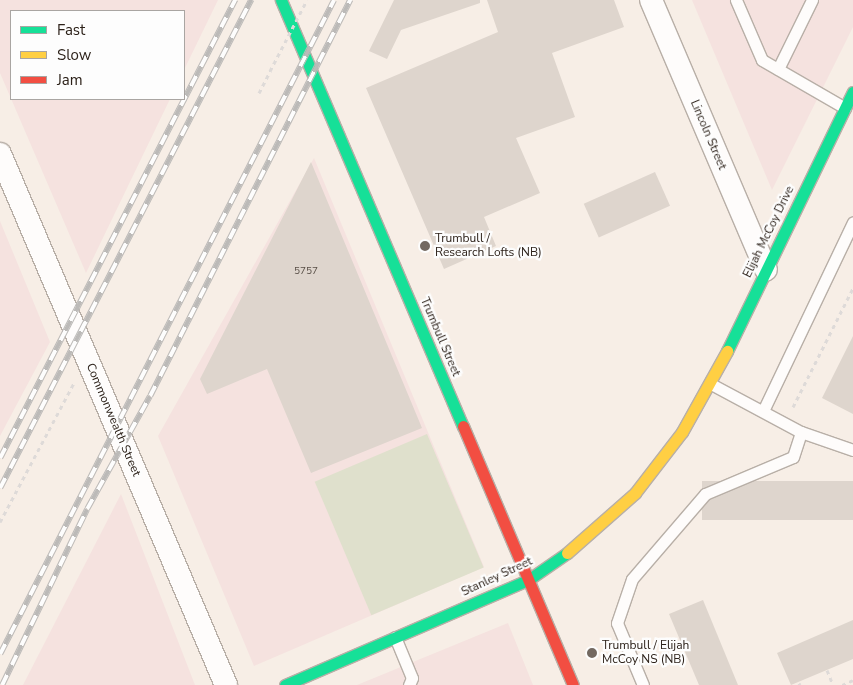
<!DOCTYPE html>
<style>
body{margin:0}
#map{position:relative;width:853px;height:685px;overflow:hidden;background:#f7eee6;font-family:"Nunito Sans",sans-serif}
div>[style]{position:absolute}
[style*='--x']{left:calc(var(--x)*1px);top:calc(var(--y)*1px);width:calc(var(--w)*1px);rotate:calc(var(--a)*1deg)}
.industrial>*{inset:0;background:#f5e2df}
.green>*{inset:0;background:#dfe0cc;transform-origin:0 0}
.building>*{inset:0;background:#ded5cd;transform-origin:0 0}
.path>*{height:3px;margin-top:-1.5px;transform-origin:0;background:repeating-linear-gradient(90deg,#dedad8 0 4px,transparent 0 8px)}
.roads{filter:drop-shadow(1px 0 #b8afa7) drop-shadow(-1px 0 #b8afa7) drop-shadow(0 1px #b8afa7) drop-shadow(0 -1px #b8afa7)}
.lane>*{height:11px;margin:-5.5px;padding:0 5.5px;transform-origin:5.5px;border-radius:5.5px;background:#fefcfb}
.street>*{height:22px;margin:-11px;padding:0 11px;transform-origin:11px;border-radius:11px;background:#fefcfb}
.fast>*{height:11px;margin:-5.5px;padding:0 5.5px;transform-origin:5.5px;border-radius:5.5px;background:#16e098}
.slow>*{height:11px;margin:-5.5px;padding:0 5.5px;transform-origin:5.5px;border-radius:5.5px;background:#ffcf43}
.jam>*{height:11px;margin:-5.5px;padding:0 5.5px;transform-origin:5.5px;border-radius:5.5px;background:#f24e42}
.rail>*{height:5.5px;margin-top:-2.75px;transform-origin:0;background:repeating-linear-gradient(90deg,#fdfdfd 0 11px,#bcbab8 0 22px);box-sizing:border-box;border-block:1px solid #bcbab8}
.path-bridge>*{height:3px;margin-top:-1.5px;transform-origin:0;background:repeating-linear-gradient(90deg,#dedad8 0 4px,transparent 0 8px)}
.dots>*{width:14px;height:14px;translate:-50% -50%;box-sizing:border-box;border:2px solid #fdfdfd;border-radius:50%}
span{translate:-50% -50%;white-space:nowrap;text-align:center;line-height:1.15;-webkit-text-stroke:4.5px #fdfdfd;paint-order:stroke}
.number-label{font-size:10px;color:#5a5048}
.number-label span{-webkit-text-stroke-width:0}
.street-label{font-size:12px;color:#2c2119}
.poi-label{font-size:12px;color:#2c2119}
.left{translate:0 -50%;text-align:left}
.legend{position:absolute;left:10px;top:10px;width:175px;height:90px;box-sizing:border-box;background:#fdfdfd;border:1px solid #a9a5a2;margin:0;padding:6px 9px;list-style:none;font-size:15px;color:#2c2119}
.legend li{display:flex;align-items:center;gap:10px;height:25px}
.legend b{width:25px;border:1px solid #a9a5a2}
</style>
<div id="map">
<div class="industrial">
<i style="clip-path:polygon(0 0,218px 0,184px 70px,184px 11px,11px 11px,11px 99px,170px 99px,86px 273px,0 73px)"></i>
<i style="clip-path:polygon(692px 0,853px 0,853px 27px,772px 190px)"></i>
<i style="clip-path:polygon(314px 158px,484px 567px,254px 666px,158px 436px)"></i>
<i style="clip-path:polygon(0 221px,50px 342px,0 436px)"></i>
<i style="clip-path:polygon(121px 494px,195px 685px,23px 685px)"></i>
<i style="clip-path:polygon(508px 623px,533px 685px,357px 685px)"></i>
</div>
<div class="green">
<i style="left:427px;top:434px;width:145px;height:122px;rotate:67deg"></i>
</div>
<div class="building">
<i style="clip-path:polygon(394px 0,480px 0,480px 3px,401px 30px,387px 59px,369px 51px)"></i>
<i style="clip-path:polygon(487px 0,614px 0,624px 27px,552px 53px,575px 117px,516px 138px,540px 193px,484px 217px,496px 246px,444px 269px,366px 88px,498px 32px)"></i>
<i style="clip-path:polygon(311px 162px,422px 428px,311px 473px,267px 369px,207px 394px,200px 379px)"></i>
<i style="left:655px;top:172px;width:37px;height:78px;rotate:66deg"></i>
<i style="clip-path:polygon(853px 336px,853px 414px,822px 398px)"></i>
<i style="left:853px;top:481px;width:39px;height:151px;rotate:90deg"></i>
<i style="clip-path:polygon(703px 600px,738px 685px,699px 685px,669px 614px)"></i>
<i style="clip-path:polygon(853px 620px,853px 659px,791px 685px,777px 653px)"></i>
</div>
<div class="path">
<i style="--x:259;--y:93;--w:25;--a:-63"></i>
<i style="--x:793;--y:407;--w:133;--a:-63.2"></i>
<i style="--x:0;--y:522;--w:157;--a:-62"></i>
<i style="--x:827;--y:670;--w:16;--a:68"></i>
<i style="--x:799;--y:683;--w:2;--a:63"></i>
<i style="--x:842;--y:685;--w:12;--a:-24"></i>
</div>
<div class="roads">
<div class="lane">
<i style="--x:736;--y:0;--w:65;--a:66.6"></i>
<i style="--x:762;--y:60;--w:96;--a:30"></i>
<i style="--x:778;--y:69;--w:77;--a:-63.8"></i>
<i style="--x:711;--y:384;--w:102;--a:28.1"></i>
<i style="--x:801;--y:432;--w:55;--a:19.1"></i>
<i style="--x:763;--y:411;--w:209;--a:-64.5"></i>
<i style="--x:395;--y:637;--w:44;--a:67.5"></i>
<i style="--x:412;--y:678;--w:8;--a:113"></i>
<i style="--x:643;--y:685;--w:67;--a:-112.8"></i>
<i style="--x:617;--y:623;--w:46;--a:-71.2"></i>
<i style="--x:632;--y:579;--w:112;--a:-49.3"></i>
<i style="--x:705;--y:494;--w:95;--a:-22.8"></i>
<i style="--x:793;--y:457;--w:26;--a:-72"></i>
</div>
<div class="street">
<i style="--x:651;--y:0;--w:293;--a:66.9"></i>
<i style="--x:0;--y:154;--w:577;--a:66.94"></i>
</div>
<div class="fast">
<i style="--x:281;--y:0;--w:463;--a:66.9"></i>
<i style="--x:727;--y:351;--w:288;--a:-64.1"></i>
<i style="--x:285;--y:685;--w:265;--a:-23.4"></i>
<i style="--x:528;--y:580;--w:47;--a:-34.7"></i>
</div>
<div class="slow">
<i style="--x:567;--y:553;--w:91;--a:-41.4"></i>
<i style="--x:635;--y:493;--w:77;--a:-52.4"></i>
<i style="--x:682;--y:432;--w:93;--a:-60.9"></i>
</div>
<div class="jam">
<i style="--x:463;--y:426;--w:281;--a:67"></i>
</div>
</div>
<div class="rail">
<i style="--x:0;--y:458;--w:515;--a:-62.84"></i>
<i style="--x:0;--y:488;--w:549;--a:-62.78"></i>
<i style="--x:0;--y:654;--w:734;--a:-62.95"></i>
<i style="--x:2;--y:685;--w:195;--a:-64.2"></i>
<i style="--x:87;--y:509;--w:129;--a:-60.9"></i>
<i style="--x:150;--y:396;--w:444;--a:-63.2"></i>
</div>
<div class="path-bridge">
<i style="--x:270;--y:71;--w:80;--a:-62.5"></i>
</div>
<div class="dots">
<i style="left:425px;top:246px;background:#736961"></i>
<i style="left:592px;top:653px;background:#736961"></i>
</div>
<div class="number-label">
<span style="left:306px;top:272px">5757</span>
</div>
<div class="street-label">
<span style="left:708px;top:135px;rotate:67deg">Lincoln Street</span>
<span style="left:769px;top:232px;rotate:-64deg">Elijah McCoy Drive</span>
<span style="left:440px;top:337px;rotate:67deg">Trumbull Street</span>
<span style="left:113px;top:420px;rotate:67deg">Commonwealth Street</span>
<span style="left:497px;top:577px;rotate:-25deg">Stanley Street</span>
</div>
<div class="poi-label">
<span class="left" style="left:435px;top:246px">Trumbull /<br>Research Lofts (NB)</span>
<span class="left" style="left:602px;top:653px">Trumbull / Elijah<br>McCoy NS (NB)</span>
</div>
<ul class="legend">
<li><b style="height:6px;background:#16e098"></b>Fast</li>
<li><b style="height:6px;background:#ffcf43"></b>Slow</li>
<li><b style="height:6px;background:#f24e42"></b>Jam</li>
</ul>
</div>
